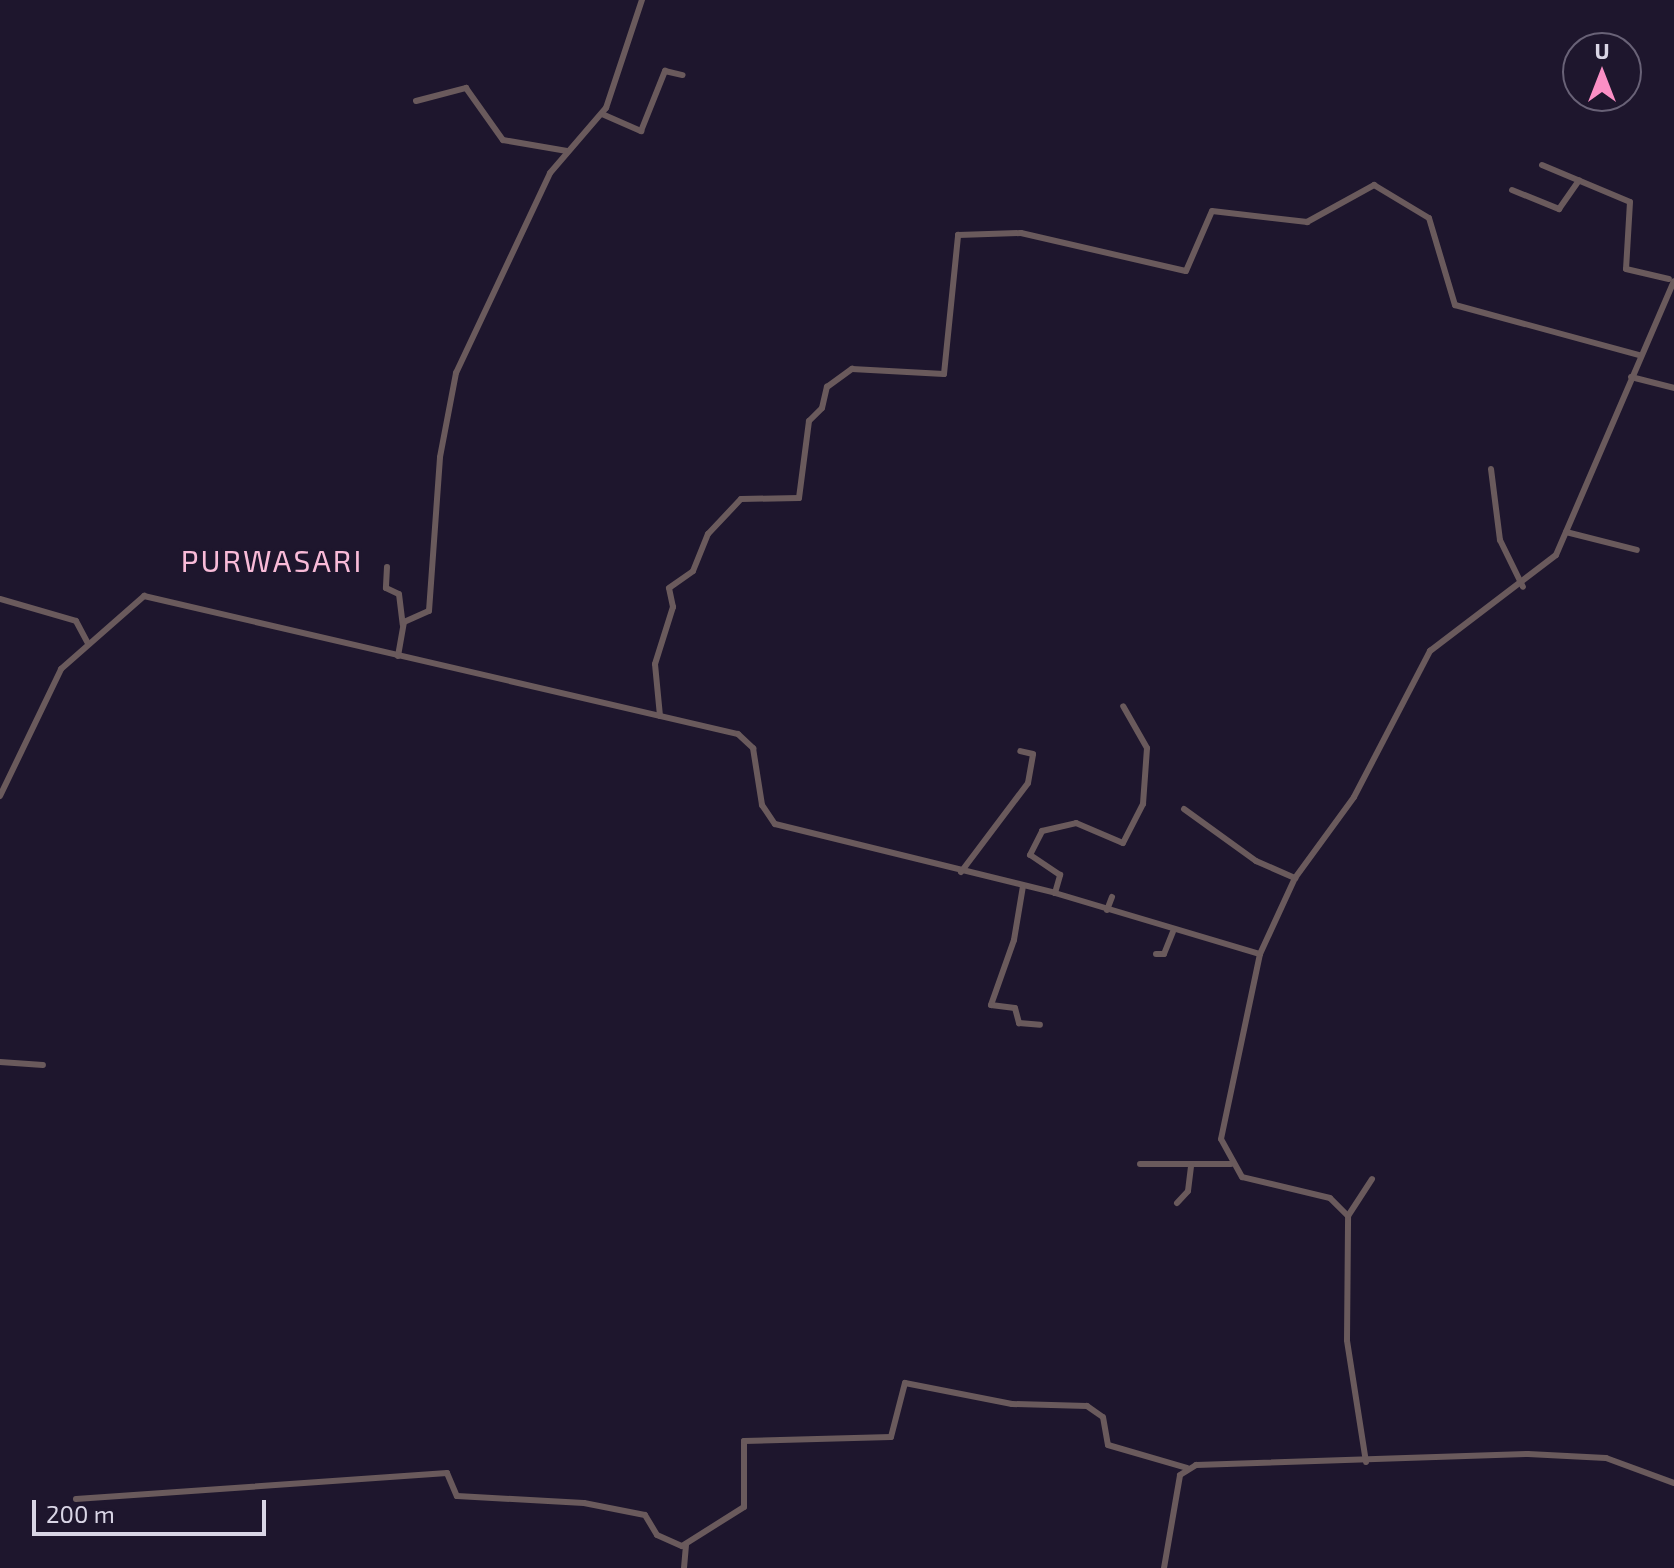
<!DOCTYPE html>
<style>
body{margin:0}
#map{position:relative;width:1674px;height:1568px;overflow:hidden;background:#1e162d;font-family:"Exo 2",sans-serif}
div>[style]{position:absolute}
[style*='--x']{left:calc(var(--x)*1px);top:calc(var(--y)*1px);width:calc(var(--w)*1px);rotate:calc(var(--a)*1deg)}
.minor>*{height:6px;margin:-3px;padding:0 3px;transform-origin:3px;border-radius:3px;background:#6a5a5c}
span{translate:-50% -50%;white-space:nowrap;text-align:center;line-height:1.15;-webkit-text-stroke:6px #1e162d;paint-order:stroke}
.quarter-label{font-size:30px;color:#f9bbd8;letter-spacing:2px}
.north{position:absolute;left:1562px;top:32px;width:80px;height:80px;box-sizing:border-box;background:#1e162d;border:2px solid #696277;border-radius:50%;rotate:0deg;font-size:22px;font-weight:700;line-height:32px;text-align:center;color:#d9d5e5}
.north::after{content:'';display:block;margin:auto;width:28px;height:36px;background:#fb8fc5;clip-path:polygon(50% 0,100% 100%,50% 72%,0 100%)}
.scale{position:absolute;left:32px;top:1500px;width:234px;height:36px;box-sizing:border-box;border:4px solid #d9d5e5;border-top:0;padding-left:10px;font-size:24px;line-height:28px;white-space:nowrap;color:#d9d5e5;-webkit-text-stroke:6px #1e162d;paint-order:stroke}
</style>
<div id="map">
<div class="minor">
<i style="--x:416;--y:101;--w:52;--a:-14.6"></i>
<i style="--x:466;--y:88;--w:64;--a:54.6"></i>
<i style="--x:503;--y:140;--w:65;--a:9.8"></i>
<i style="--x:602;--y:114;--w:43;--a:23.6"></i>
<i style="--x:641;--y:131;--w:65;--a:-68.2"></i>
<i style="--x:665;--y:71;--w:18;--a:13"></i>
<i style="--x:1542;--y:165;--w:95;--a:22.8"></i>
<i style="--x:1630;--y:202;--w:67;--a:93.4"></i>
<i style="--x:1626;--y:269;--w:44;--a:13.1"></i>
<i style="--x:1512;--y:190;--w:51;--a:22"></i>
<i style="--x:1559;--y:209;--w:35;--a:-55"></i>
<i style="--x:1631;--y:377;--w:44;--a:14.3"></i>
<i style="--x:1491;--y:469;--w:72;--a:82.8"></i>
<i style="--x:1500;--y:540;--w:52;--a:63.9"></i>
<i style="--x:1566;--y:532;--w:73;--a:14.2"></i>
<i style="--x:387;--y:567;--w:21;--a:93"></i>
<i style="--x:386;--y:588;--w:14;--a:25"></i>
<i style="--x:399;--y:594;--w:31;--a:83"></i>
<i style="--x:0;--y:599;--w:79;--a:16.1"></i>
<i style="--x:76;--y:621;--w:24;--a:62"></i>
<i style="--x:398;--y:656;--w:35;--a:-80"></i>
<i style="--x:404;--y:622;--w:27;--a:-24"></i>
<i style="--x:429;--y:611;--w:154;--a:-85.9"></i>
<i style="--x:440;--y:457;--w:86;--a:-79.2"></i>
<i style="--x:456;--y:373;--w:221;--a:-64.8"></i>
<i style="--x:550;--y:173;--w:86;--a:-49.3"></i>
<i style="--x:606;--y:108;--w:114;--a:-71.6"></i>
<i style="--x:660;--y:716;--w:52;--a:-95.5"></i>
<i style="--x:655;--y:664;--w:60;--a:-72.5"></i>
<i style="--x:673;--y:607;--w:19;--a:-102"></i>
<i style="--x:669;--y:588;--w:29;--a:-35"></i>
<i style="--x:693;--y:571;--w:40;--a:-68"></i>
<i style="--x:708;--y:534;--w:48;--a:-46.7"></i>
<i style="--x:741;--y:499;--w:58;--a:-1"></i>
<i style="--x:799;--y:498;--w:78;--a:-82.6"></i>
<i style="--x:809;--y:421;--w:18;--a:-45"></i>
<i style="--x:822;--y:408;--w:22;--a:-77"></i>
<i style="--x:827;--y:387;--w:31;--a:-36"></i>
<i style="--x:852;--y:369;--w:92;--a:3.1"></i>
<i style="--x:944;--y:374;--w:140;--a:-84.2"></i>
<i style="--x:958;--y:235;--w:63;--a:-1.8"></i>
<i style="--x:1021;--y:233;--w:169;--a:13"></i>
<i style="--x:1186;--y:271;--w:65;--a:-66.6"></i>
<i style="--x:1212;--y:211;--w:96;--a:6.6"></i>
<i style="--x:1307;--y:222;--w:77;--a:-28.9"></i>
<i style="--x:1374;--y:185;--w:64;--a:31"></i>
<i style="--x:1429;--y:218;--w:91;--a:73.4"></i>
<i style="--x:1455;--y:305;--w:191;--a:15.2"></i>
<i style="--x:0;--y:796;--w:141;--a:-64.3"></i>
<i style="--x:61;--y:669;--w:111;--a:-41.3"></i>
<i style="--x:144;--y:596;--w:610;--a:13.08"></i>
<i style="--x:738;--y:734;--w:21;--a:43"></i>
<i style="--x:753;--y:748;--w:58;--a:81"></i>
<i style="--x:762;--y:805;--w:23;--a:56"></i>
<i style="--x:775;--y:824;--w:288;--a:13.8"></i>
<i style="--x:1055;--y:893;--w:214;--a:16.6"></i>
<i style="--x:1184;--y:809;--w:89;--a:35.8"></i>
<i style="--x:1256;--y:861;--w:43;--a:23.6"></i>
<i style="--x:961;--y:872;--w:111;--a:-53"></i>
<i style="--x:1028;--y:783;--w:29;--a:-80"></i>
<i style="--x:1033;--y:754;--w:13;--a:-167"></i>
<i style="--x:1023;--y:886;--w:55;--a:99.5"></i>
<i style="--x:1014;--y:940;--w:69;--a:109.5"></i>
<i style="--x:991;--y:1005;--w:24;--a:7"></i>
<i style="--x:1015;--y:1008;--w:16;--a:75"></i>
<i style="--x:1019;--y:1023;--w:21;--a:5"></i>
<i style="--x:1055;--y:893;--w:19;--a:-74"></i>
<i style="--x:1060;--y:875;--w:36;--a:-146"></i>
<i style="--x:1030;--y:855;--w:27;--a:-63"></i>
<i style="--x:1042;--y:831;--w:35;--a:-13"></i>
<i style="--x:1076;--y:823;--w:51;--a:23.1"></i>
<i style="--x:1123;--y:843;--w:44;--a:-62.9"></i>
<i style="--x:1143;--y:804;--w:56;--a:-85.9"></i>
<i style="--x:1147;--y:748;--w:48;--a:-119.7"></i>
<i style="--x:1107;--y:910;--w:14;--a:-69"></i>
<i style="--x:1156;--y:954;--w:8;--a:0"></i>
<i style="--x:1164;--y:954;--w:24;--a:-68"></i>
<i style="--x:0;--y:1062;--w:43;--a:4"></i>
<i style="--x:1140;--y:1164;--w:91;--a:0"></i>
<i style="--x:1177;--y:1203;--w:16;--a:-47"></i>
<i style="--x:1188;--y:1191;--w:26;--a:-83"></i>
<i style="--x:1348;--y:1216;--w:44;--a:-57"></i>
<i style="--x:1366;--y:1462;--w:123;--a:-98.9"></i>
<i style="--x:1347;--y:1340;--w:124;--a:-89.5"></i>
<i style="--x:1348;--y:1216;--w:25;--a:-135"></i>
<i style="--x:1330;--y:1198;--w:90;--a:-166.6"></i>
<i style="--x:1242;--y:1177;--w:43;--a:-118.9"></i>
<i style="--x:1221;--y:1139;--w:189;--a:-78.1"></i>
<i style="--x:1260;--y:954;--w:84;--a:-65.3"></i>
<i style="--x:1295;--y:878;--w:100;--a:-53.9"></i>
<i style="--x:1354;--y:797;--w:165;--a:-62.5"></i>
<i style="--x:1430;--y:651;--w:158;--a:-37.3"></i>
<i style="--x:1556;--y:555;--w:298;--a:-66.7"></i>
<i style="--x:76;--y:1499;--w:372;--a:-4"></i>
<i style="--x:447;--y:1473;--w:25;--a:67"></i>
<i style="--x:457;--y:1496;--w:127;--a:3.2"></i>
<i style="--x:584;--y:1503;--w:62;--a:11.1"></i>
<i style="--x:645;--y:1515;--w:23;--a:59"></i>
<i style="--x:657;--y:1535;--w:27;--a:24"></i>
<i style="--x:682;--y:1546;--w:73;--a:-32.2"></i>
<i style="--x:744;--y:1507;--w:66;--a:-90"></i>
<i style="--x:744;--y:1441;--w:147;--a:-1.6"></i>
<i style="--x:891;--y:1437;--w:56;--a:-75.5"></i>
<i style="--x:905;--y:1383;--w:109;--a:11.1"></i>
<i style="--x:1012;--y:1404;--w:75;--a:1.5"></i>
<i style="--x:1087;--y:1406;--w:19;--a:35"></i>
<i style="--x:1103;--y:1417;--w:28;--a:80"></i>
<i style="--x:1108;--y:1445;--w:82;--a:16.2"></i>
<i style="--x:684;--y:1568;--w:24;--a:-85"></i>
<i style="--x:1164;--y:1568;--w:94;--a:-80.2"></i>
<i style="--x:1180;--y:1475;--w:19;--a:-32"></i>
<i style="--x:1196;--y:1465;--w:332;--a:-1.9"></i>
<i style="--x:1528;--y:1454;--w:78;--a:2.9"></i>
<i style="--x:1606;--y:1458;--w:72;--a:20.2"></i>
</div>
<div class="quarter-label">
<span style="left:272px;top:560px">PURWASARI</span>
</div>
<div class="north">U</div>
<div class="scale">200 m</div>
</div>
